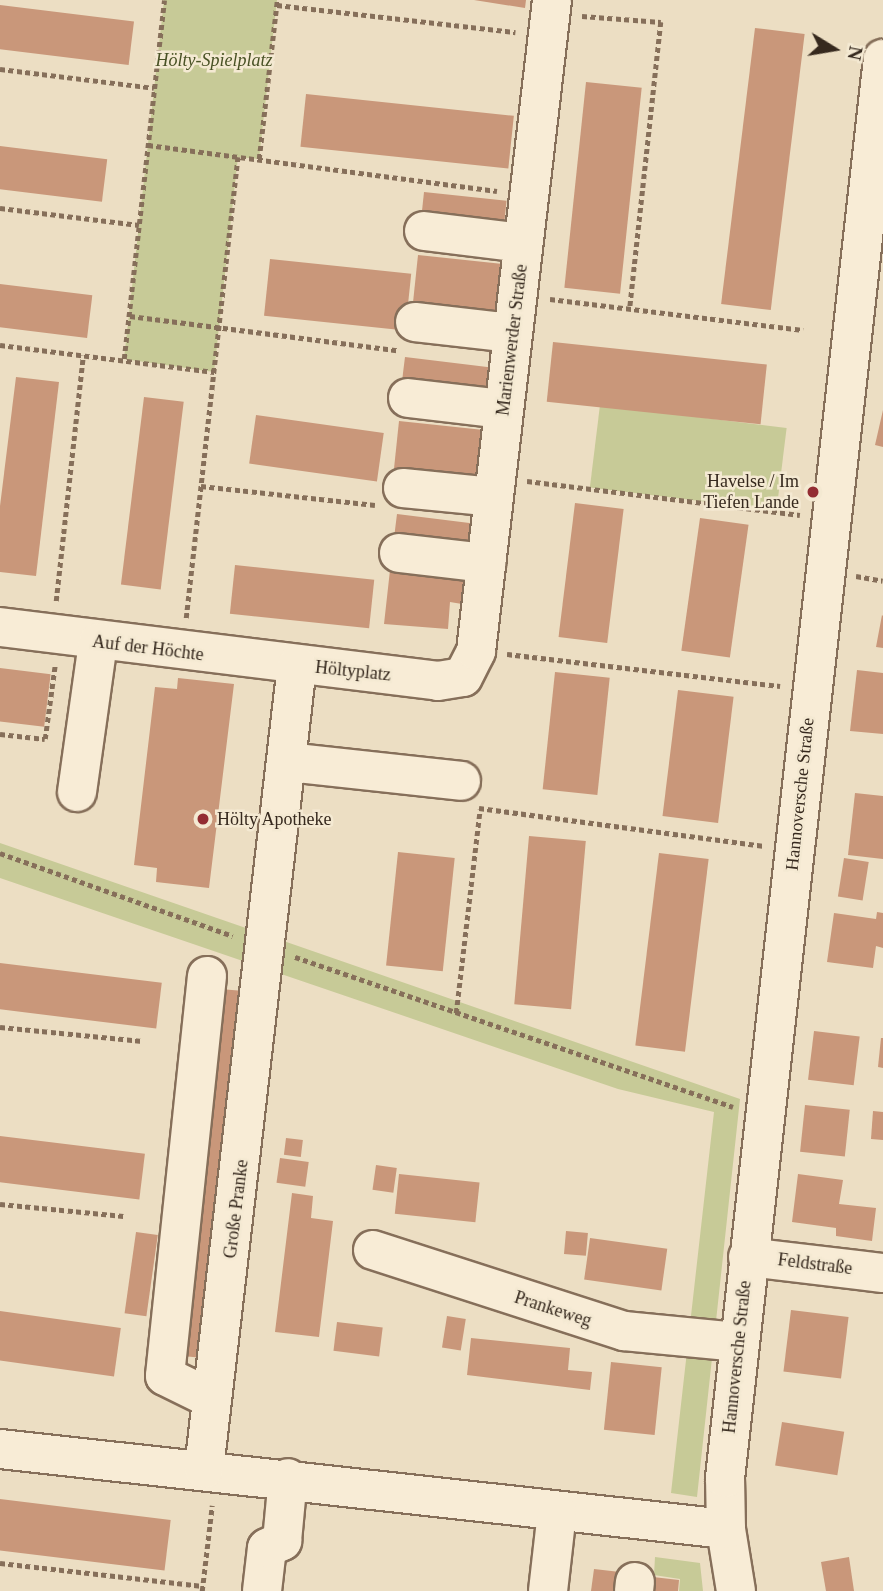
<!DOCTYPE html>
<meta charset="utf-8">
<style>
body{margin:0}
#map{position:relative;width:883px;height:1591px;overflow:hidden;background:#ecdec3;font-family:Georgia,serif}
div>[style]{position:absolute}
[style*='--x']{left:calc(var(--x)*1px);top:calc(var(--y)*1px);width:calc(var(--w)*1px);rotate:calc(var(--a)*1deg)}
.green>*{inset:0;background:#c7ca97;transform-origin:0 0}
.building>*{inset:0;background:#c9977a;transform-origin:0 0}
.path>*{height:4.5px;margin-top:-2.25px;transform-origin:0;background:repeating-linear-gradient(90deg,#866f5a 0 5px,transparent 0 8.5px)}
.roads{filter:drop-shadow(2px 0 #866f5a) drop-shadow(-2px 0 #866f5a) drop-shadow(0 2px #866f5a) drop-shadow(0 -2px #866f5a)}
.minor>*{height:38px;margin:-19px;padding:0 19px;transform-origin:19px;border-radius:19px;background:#f8ecd6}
.dots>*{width:19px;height:19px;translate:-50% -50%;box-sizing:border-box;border:4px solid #f4e9d2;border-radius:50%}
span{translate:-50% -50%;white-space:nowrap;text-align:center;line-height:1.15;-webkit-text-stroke:5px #f4e9d2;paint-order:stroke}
.park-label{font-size:18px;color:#495225;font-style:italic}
.street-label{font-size:18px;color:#36291e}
.poi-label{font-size:18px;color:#36291e}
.right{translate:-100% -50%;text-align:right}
.left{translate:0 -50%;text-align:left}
.north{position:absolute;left:799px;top:14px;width:70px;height:70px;-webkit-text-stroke:5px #f4e9d2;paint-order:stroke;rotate:101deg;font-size:19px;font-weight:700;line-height:28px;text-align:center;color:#36291e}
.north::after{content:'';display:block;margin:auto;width:24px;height:32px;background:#36291e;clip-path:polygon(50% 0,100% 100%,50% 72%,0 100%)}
</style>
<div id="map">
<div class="green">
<i style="clip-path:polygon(164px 0,277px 0,259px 159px,238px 157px,214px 372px,124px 359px)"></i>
<i style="left:600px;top:405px;width:188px;height:83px;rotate:7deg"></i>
<i style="clip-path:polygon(0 843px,740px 1099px,697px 1497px,671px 1493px,714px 1112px,618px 1089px,0 878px)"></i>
<i style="clip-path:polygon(655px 1557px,700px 1563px,703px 1591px,679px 1591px,680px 1579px,654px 1575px)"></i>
</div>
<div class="building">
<i style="clip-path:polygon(474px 0,526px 0,525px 8px)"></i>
<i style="left:0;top:5px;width:135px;height:44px;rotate:7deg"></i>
<i style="left:755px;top:28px;width:50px;height:278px;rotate:7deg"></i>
<i style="left:586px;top:82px;width:56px;height:207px;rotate:6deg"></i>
<i style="left:306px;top:94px;width:209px;height:53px;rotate:6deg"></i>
<i style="left:0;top:146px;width:108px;height:43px;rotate:7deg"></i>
<i style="left:424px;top:192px;width:83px;height:29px;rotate:6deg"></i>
<i style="left:418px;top:255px;width:83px;height:49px;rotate:6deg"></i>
<i style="left:270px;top:259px;width:142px;height:57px;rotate:6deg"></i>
<i style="left:0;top:284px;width:93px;height:43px;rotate:7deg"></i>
<i style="left:553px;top:342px;width:215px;height:60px;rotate:6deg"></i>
<i style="left:405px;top:357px;width:87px;height:27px;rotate:7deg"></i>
<i style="clip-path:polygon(16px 377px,59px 382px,36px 576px,0 572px,0 506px)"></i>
<i style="left:144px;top:397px;width:40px;height:189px;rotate:7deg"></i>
<i style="clip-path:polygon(883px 410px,883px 447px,875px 445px)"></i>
<i style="left:256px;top:415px;width:129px;height:49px;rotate:8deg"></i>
<i style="left:399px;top:421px;width:83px;height:49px;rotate:6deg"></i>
<i style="left:575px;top:503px;width:49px;height:135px;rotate:7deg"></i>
<i style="left:397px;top:514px;width:77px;height:26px;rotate:7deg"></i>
<i style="left:700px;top:518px;width:49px;height:134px;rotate:8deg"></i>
<i style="left:235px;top:565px;width:140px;height:49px;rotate:6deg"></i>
<i style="clip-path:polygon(390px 570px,465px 578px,462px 604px,450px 602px,448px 629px,384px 624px)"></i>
<i style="clip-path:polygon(882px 615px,883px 616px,883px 648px,876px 647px)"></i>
<i style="left:0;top:668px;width:51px;height:53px;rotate:7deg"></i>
<i style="clip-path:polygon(857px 670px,883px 673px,883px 734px,850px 731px)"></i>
<i style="left:555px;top:672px;width:55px;height:118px;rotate:6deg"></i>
<i style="clip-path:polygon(178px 678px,234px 684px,209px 888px,156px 882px,157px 868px,134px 865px,155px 687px,177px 689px)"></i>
<i style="left:678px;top:690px;width:56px;height:127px;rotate:7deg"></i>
<i style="clip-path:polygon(855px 793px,883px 796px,883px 859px,848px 855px)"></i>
<i style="left:529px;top:836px;width:57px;height:169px;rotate:5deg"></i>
<i style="left:398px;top:852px;width:57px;height:114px;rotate:6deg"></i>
<i style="left:659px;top:853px;width:50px;height:194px;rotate:7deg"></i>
<i style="left:844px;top:858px;width:25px;height:39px;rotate:9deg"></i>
<i style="clip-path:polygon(877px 912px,883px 913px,883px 948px,876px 946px,873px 968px,827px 962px,834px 913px,876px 919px)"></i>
<i style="left:0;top:963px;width:163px;height:46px;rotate:7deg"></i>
<i style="left:220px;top:989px;width:21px;height:369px;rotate:5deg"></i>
<i style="left:814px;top:1031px;width:46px;height:49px;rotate:7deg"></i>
<i style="clip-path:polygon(881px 1038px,883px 1038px,883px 1068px,878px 1067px)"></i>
<i style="left:805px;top:1105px;width:45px;height:47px;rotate:6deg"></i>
<i style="clip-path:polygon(873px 1111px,883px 1112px,883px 1140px,871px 1139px)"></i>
<i style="left:0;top:1136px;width:146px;height:46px;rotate:7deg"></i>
<i style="left:286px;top:1138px;width:17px;height:17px;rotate:7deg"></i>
<i style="left:280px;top:1158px;width:29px;height:25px;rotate:8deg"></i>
<i style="left:376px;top:1165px;width:21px;height:25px;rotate:8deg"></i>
<i style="left:399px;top:1174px;width:81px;height:40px;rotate:6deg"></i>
<i style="clip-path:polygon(798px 1174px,843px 1180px,839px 1204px,876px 1208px,872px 1241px,836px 1236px,836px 1228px,792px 1222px)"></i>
<i style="clip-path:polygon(292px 1193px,313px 1196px,311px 1218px,333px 1221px,319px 1337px,275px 1332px)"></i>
<i style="left:566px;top:1231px;width:22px;height:23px;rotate:5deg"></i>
<i style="left:136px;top:1232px;width:22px;height:82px;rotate:8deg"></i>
<i style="left:590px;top:1238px;width:78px;height:42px;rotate:8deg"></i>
<i style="left:791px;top:1310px;width:58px;height:62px;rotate:7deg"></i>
<i style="left:0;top:1311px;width:122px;height:49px;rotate:8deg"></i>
<i style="left:447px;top:1316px;width:19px;height:32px;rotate:9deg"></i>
<i style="left:337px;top:1322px;width:46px;height:29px;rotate:7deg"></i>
<i style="clip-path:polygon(471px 1338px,570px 1348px,568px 1370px,592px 1372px,590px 1390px,467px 1375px)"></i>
<i style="left:611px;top:1362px;width:51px;height:68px;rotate:6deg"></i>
<i style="left:782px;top:1422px;width:63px;height:44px;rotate:9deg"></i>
<i style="left:0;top:1499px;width:172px;height:51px;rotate:7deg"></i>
<i style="clip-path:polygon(849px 1557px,854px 1591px,826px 1591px,821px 1562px)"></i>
<i style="clip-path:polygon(594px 1569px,620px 1572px,617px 1591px,591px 1591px)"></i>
<i style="clip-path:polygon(653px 1577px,679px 1580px,678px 1591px,652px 1591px)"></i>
</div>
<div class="path">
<i style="--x:277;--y:5;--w:240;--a:6.5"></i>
<i style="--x:582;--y:16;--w:79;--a:4.3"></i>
<i style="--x:661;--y:22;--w:288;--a:96.2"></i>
<i style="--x:0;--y:69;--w:155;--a:7"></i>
<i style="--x:148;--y:145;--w:352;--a:7.5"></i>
<i style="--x:259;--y:159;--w:160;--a:-83.5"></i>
<i style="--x:0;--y:208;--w:140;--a:7"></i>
<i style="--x:550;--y:299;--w:255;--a:7"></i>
<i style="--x:130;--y:316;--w:269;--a:7.3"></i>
<i style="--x:0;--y:345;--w:216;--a:7.2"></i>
<i style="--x:124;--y:359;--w:361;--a:-83.6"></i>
<i style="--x:527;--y:481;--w:275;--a:7.1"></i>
<i style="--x:201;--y:486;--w:175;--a:6.2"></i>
<i style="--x:856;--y:576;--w:27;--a:10"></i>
<i style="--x:56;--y:601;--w:247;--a:-83.7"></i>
<i style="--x:186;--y:618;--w:464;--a:-83.6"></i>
<i style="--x:507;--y:654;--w:275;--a:6.7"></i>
<i style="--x:0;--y:734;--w:45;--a:6.3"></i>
<i style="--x:45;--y:739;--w:75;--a:-82.3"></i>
<i style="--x:479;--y:808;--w:286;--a:7.6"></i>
<i style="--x:0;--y:853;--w:247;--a:19.6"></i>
<i style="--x:295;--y:957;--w:463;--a:18.9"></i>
<i style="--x:456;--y:1013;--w:205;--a:-83.3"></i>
<i style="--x:0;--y:1027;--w:143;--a:5.6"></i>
<i style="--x:0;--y:1204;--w:124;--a:5.6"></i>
<i style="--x:0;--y:1563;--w:204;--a:6.5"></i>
<i style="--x:202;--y:1591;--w:86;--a:-83.3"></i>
</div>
<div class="roads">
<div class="minor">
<i style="--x:424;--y:231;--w:100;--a:6.9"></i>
<i style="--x:415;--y:322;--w:98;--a:6.5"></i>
<i style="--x:408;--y:398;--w:96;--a:6.6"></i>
<i style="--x:403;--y:488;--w:90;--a:5.7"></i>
<i style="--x:399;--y:553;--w:88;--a:6.6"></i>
<i style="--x:0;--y:627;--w:441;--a:7"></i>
<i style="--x:438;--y:681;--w:25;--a:-9"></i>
<i style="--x:463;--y:677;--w:29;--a:-63"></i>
<i style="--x:476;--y:651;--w:655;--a:-83.34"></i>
<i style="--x:287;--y:762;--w:175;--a:6.2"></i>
<i style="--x:77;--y:792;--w:151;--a:-82"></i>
<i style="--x:207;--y:976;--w:402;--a:96"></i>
<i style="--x:165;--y:1376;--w:52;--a:26.1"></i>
<i style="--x:373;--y:1250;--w:264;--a:17.9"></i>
<i style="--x:624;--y:1331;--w:116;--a:5.5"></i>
<i style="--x:748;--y:1257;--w:136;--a:6.8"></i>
<i style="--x:0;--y:1449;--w:730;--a:6.29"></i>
<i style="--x:204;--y:1469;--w:809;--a:-83.4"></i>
<i style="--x:262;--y:1591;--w:43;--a:-83.4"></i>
<i style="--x:267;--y:1548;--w:17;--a:-25"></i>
<i style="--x:282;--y:1541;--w:63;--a:-84.6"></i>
<i style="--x:548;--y:1591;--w:80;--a:-83.5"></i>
<i style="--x:634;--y:1591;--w:9;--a:-84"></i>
<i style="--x:736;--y:1591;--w:63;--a:-99.2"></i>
<i style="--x:726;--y:1529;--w:51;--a:-91.1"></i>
<i style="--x:725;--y:1478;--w:1428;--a:-83.65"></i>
</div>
</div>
<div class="dots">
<i style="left:813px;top:492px;background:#932c32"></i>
<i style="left:203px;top:819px;background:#932c32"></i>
</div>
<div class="park-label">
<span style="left:214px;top:60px">Hölty-Spielplatz</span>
</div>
<div class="street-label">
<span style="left:512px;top:340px;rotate:-83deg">Marienwerder Straße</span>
<span style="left:148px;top:648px;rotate:7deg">Auf der Höchte</span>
<span style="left:353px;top:671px;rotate:6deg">Höltyplatz</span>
<span style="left:800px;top:794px;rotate:-84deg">Hannoversche Straße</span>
<span style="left:236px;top:1209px;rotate:-83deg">Große Pranke</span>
<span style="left:815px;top:1264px;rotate:7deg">Feldstraße</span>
<span style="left:553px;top:1309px;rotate:18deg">Prankeweg</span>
<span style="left:737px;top:1357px;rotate:-84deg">Hannoversche Straße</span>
</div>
<div class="poi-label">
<span class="right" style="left:799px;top:492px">Havelse / Im<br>Tiefen Lande</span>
<span class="left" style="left:217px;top:819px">Hölty Apotheke</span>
</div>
<div class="north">N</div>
</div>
